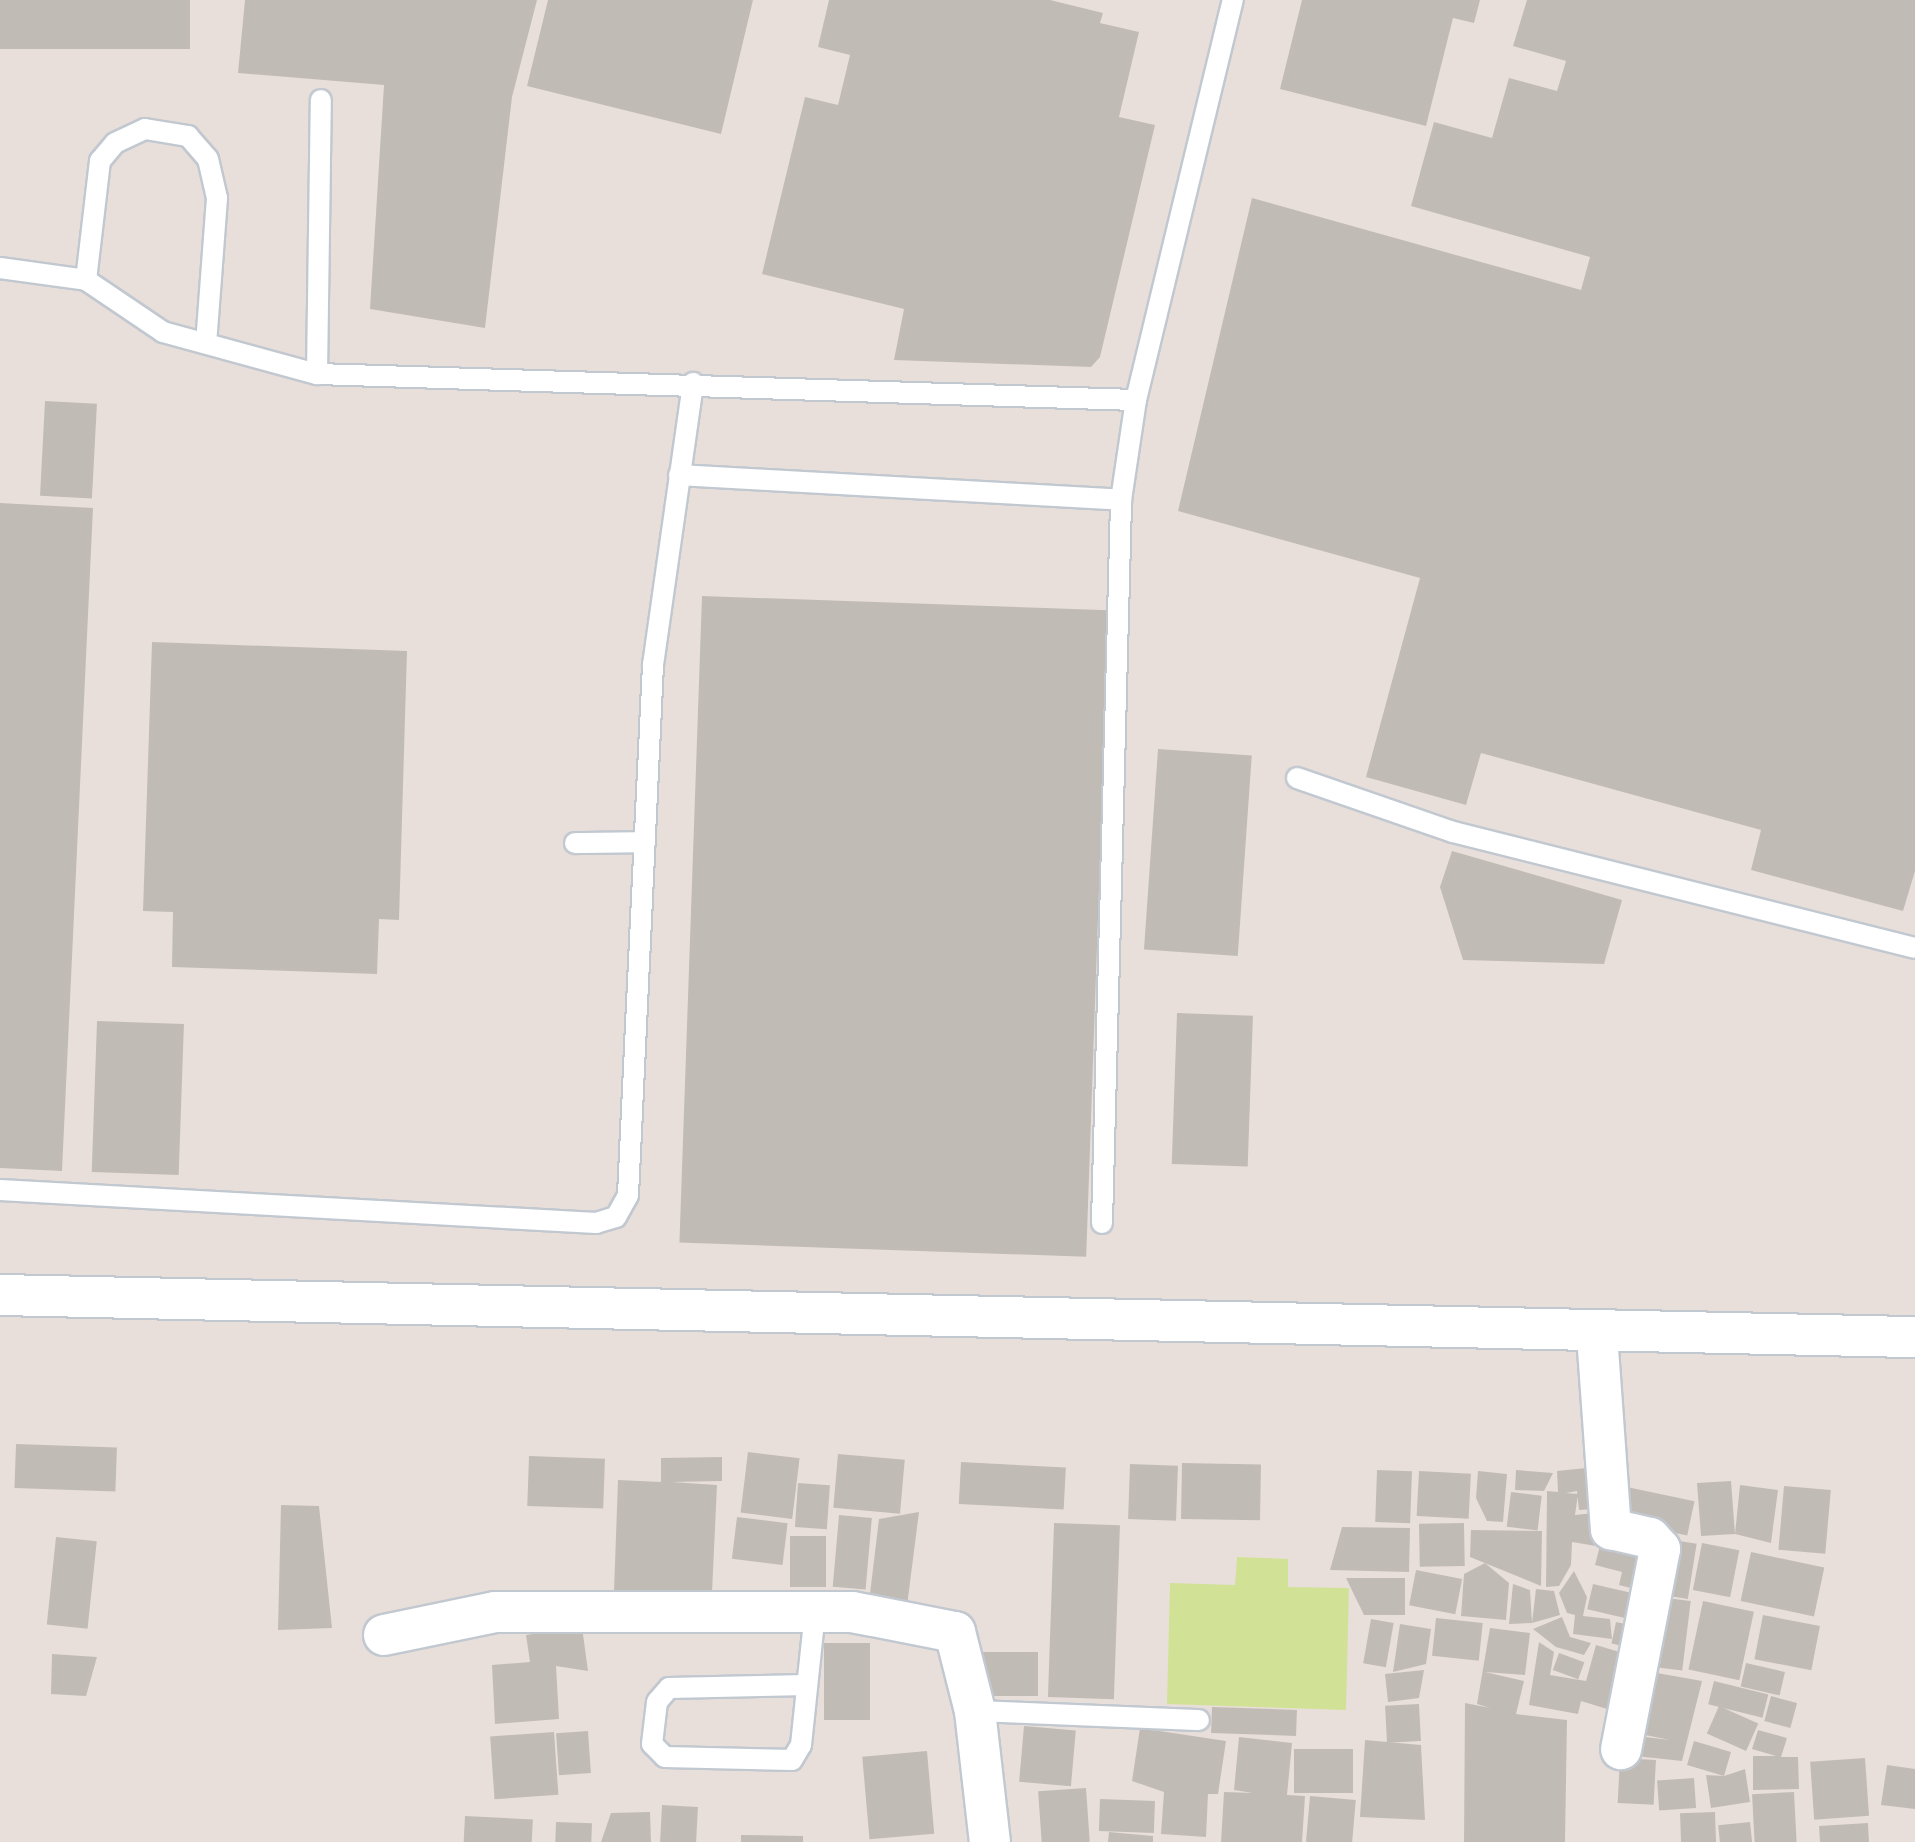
<!DOCTYPE html>
<style>
body{margin:0}
#map{position:relative;width:1915px;height:1842px;overflow:hidden;background:#e9dfda;font-family:Jost,sans-serif}
div>[style]{position:absolute}
[style*='--x']{left:calc(var(--x)*1px);top:calc(var(--y)*1px);width:calc(var(--w)*1px);rotate:calc(var(--a)*1deg)}
.pitch>*{inset:0;background:#d1e296}
.building>*{inset:0;background:#c1bbb6;transform-origin:0 0}
.roads{filter:drop-shadow(2px 0 #c2c8d0) drop-shadow(-2px 0 #c2c8d0) drop-shadow(0 2px #c2c8d0) drop-shadow(0 -2px #c2c8d0)}
.lane>*{height:20px;margin:-10px;padding:0 10px;transform-origin:10px;border-radius:10px;background:#fff}
.street>*{height:40px;margin:-20px;padding:0 20px;transform-origin:20px;border-radius:20px;background:#fff}
span{translate:-50% -50%;white-space:nowrap;text-align:center;line-height:1.15;-webkit-text-stroke:10px #fff;paint-order:stroke}
</style>
<div id="map">
<div class="pitch">
<i style="clip-path:polygon(1237px 1557px,1288px 1559px,1288px 1587px,1349px 1588px,1346px 1710px,1167px 1704px,1170px 1583px,1235px 1585px)"></i>
</div>
<div class="building">
<i style="left:0;top:0;width:190px;height:49px"></i>
<i style="clip-path:polygon(245px 0,537px 0,512px 97px,485px 328px,370px 309px,384px 85px,238px 73px)"></i>
<i style="clip-path:polygon(548px 0,753px 0,721px 134px,527px 86px)"></i>
<i style="clip-path:polygon(829px 0,1050px 0,1103px 13px,1100px 23px,1139px 32px,1119px 117px,1155px 125px,1100px 357px,1091px 367px,894px 360px,904px 309px,762px 274px,805px 97px,838px 105px,850px 55px,818px 47px)"></i>
<i style="clip-path:polygon(1302px 0,1480px 0,1474px 23px,1453px 18px,1426px 126px,1280px 89px)"></i>
<i style="clip-path:polygon(1527px 0,1915px 0,1915px 871px,1903px 911px,1751px 870px,1761px 830px,1481px 753px,1466px 805px,1366px 777px,1420px 578px,1178px 511px,1252px 198px,1581px 290px,1590px 257px,1411px 206px,1434px 122px,1492px 138px,1509px 78px,1557px 91px,1566px 61px,1513px 46px)"></i>
<i style="left:45px;top:401px;width:52px;height:95px;rotate:3deg"></i>
<i style="clip-path:polygon(0 503px,93px 508px,62px 1171px,0 1168px)"></i>
<i style="left:702px;top:596px;width:407px;height:647px;rotate:2deg"></i>
<i style="clip-path:polygon(152px 642px,407px 651px,399px 920px,379px 919px,377px 974px,172px 967px,173px 912px,143px 911px)"></i>
<i style="left:1158px;top:749px;width:94px;height:201px;rotate:4deg"></i>
<i style="clip-path:polygon(1452px 851px,1622px 900px,1604px 964px,1463px 960px,1440px 887px)"></i>
<i style="left:1177px;top:1013px;width:76px;height:151px;rotate:2deg"></i>
<i style="left:97px;top:1021px;width:87px;height:151px;rotate:2deg"></i>
<i style="left:16px;top:1444px;width:101px;height:44px;rotate:2deg"></i>
<i style="left:748px;top:1452px;width:52px;height:61px;rotate:7deg"></i>
<i style="left:838px;top:1454px;width:67px;height:54px;rotate:5deg"></i>
<i style="left:529px;top:1456px;width:76px;height:50px;rotate:2deg"></i>
<i style="clip-path:polygon(722px 1457px,722px 1481px,672px 1482px,717px 1485px,712px 1593px,614px 1591px,618px 1480px,661px 1482px,661px 1458px)"></i>
<i style="left:961px;top:1462px;width:105px;height:42px;rotate:3deg"></i>
<i style="left:1182px;top:1463px;width:79px;height:56px;rotate:1deg"></i>
<i style="left:1130px;top:1464px;width:48px;height:55px;rotate:2deg"></i>
<i style="clip-path:polygon(1606px 1466px,1610px 1508px,1579px 1510px,1577px 1491px,1566px 1493px,1578px 1494px,1575px 1515px,1603px 1512px,1596px 1546px,1572px 1542px,1571px 1565px,1559px 1586px,1546px 1587px,1547px 1491px,1558px 1492px,1557px 1471px)"></i>
<i style="left:1377px;top:1470px;width:35px;height:52px;rotate:2deg"></i>
<i style="clip-path:polygon(1516px 1470px,1553px 1473px,1544px 1491px,1515px 1490px)"></i>
<i style="left:1419px;top:1471px;width:52px;height:45px;rotate:3deg"></i>
<i style="clip-path:polygon(1478px 1471px,1507px 1474px,1503px 1522px,1487px 1521px,1476px 1498px)"></i>
<i style="clip-path:polygon(1731px 1481px,1735px 1534px,1740px 1485px,1778px 1490px,1771px 1543px,1735px 1534px,1701px 1536px,1697px 1483px)"></i>
<i style="left:798px;top:1483px;width:32px;height:44px;rotate:4deg"></i>
<i style="left:1784px;top:1486px;width:47px;height:64px;rotate:5deg"></i>
<i style="left:1627px;top:1487px;width:69px;height:35px;rotate:12deg"></i>
<i style="left:1511px;top:1492px;width:31px;height:35px;rotate:7deg"></i>
<i style="clip-path:polygon(281px 1505px,319px 1506px,332px 1628px,278px 1630px)"></i>
<i style="clip-path:polygon(919px 1512px,907px 1606px,869px 1602px,879px 1519px)"></i>
<i style="left:839px;top:1515px;width:33px;height:72px;rotate:5deg"></i>
<i style="left:737px;top:1517px;width:51px;height:42px;rotate:7deg"></i>
<i style="left:1054px;top:1523px;width:66px;height:174px;rotate:2deg"></i>
<i style="left:1464px;top:1523px;width:43px;height:45px;rotate:89deg"></i>
<i style="clip-path:polygon(1342px 1527px,1410px 1528px,1409px 1572px,1330px 1570px)"></i>
<i style="clip-path:polygon(1471px 1530px,1542px 1531px,1541px 1586px,1470px 1557px)"></i>
<i style="clip-path:polygon(1603px 1534px,1646px 1545px,1647px 1592px,1619px 1585px,1622px 1572px,1595px 1565px)"></i>
<i style="left:790px;top:1536px;width:36px;height:51px"></i>
<i style="left:56px;top:1537px;width:41px;height:88px;rotate:6deg"></i>
<i style="left:1667px;top:1539px;width:30px;height:56px;rotate:9deg"></i>
<i style="left:1702px;top:1543px;width:38px;height:48px;rotate:11deg"></i>
<i style="left:1751px;top:1552px;width:75px;height:50px;rotate:12deg"></i>
<i style="clip-path:polygon(1485px 1563px,1509px 1583px,1506px 1620px,1461px 1616px,1464px 1574px)"></i>
<i style="left:1416px;top:1570px;width:47px;height:36px;rotate:11deg"></i>
<i style="clip-path:polygon(1574px 1571px,1587px 1597px,1583px 1616px,1610px 1619px,1612px 1639px,1573px 1634px,1575px 1615px,1567px 1613px,1559px 1593px)"></i>
<i style="clip-path:polygon(1346px 1578px,1405px 1578px,1405px 1615px,1364px 1615px)"></i>
<i style="clip-path:polygon(1513px 1584px,1530px 1590px,1532px 1623px,1536px 1589px,1554px 1591px,1560px 1615px,1532px 1623px,1509px 1624px)"></i>
<i style="left:1593px;top:1584px;width:52px;height:26px;rotate:13deg"></i>
<i style="left:1658px;top:1597px;width:33px;height:70px;rotate:7deg"></i>
<i style="left:1703px;top:1601px;width:52px;height:70px;rotate:12deg"></i>
<i style="left:1763px;top:1615px;width:58px;height:45px;rotate:11deg"></i>
<i style="clip-path:polygon(1562px 1617px,1570px 1637px,1591px 1643px,1584px 1655px,1556px 1647px,1533px 1629px)"></i>
<i style="left:1436px;top:1618px;width:47px;height:38px;rotate:6deg"></i>
<i style="left:1371px;top:1619px;width:23px;height:45px;rotate:10deg"></i>
<i style="left:1616px;top:1622px;width:25px;height:22px;rotate:12deg"></i>
<i style="clip-path:polygon(1400px 1624px,1431px 1629px,1426px 1664px,1393px 1672px)"></i>
<i style="clip-path:polygon(582px 1627px,588px 1671px,556px 1666px,559px 1719px,495px 1724px,492px 1665px,530px 1662px,526px 1635px)"></i>
<i style="clip-path:polygon(1490px 1628px,1530px 1633px,1525px 1675px,1485px 1672px,1524px 1681px,1516px 1714px,1567px 1720px,1565px 1842px,1464px 1842px,1465px 1703px,1490px 1708px,1477px 1704px)"></i>
<i style="clip-path:polygon(1539px 1642px,1554px 1652px,1550px 1675px,1586px 1681px,1596px 1645px,1633px 1656px,1617px 1712px,1581px 1701px,1578px 1714px,1529px 1705px)"></i>
<i style="left:824px;top:1643px;width:46px;height:77px"></i>
<i style="left:976px;top:1652px;width:62px;height:44px"></i>
<i style="left:1559px;top:1653px;width:27px;height:18px;rotate:20deg"></i>
<i style="clip-path:polygon(52px 1654px,97px 1657px,86px 1696px,51px 1694px)"></i>
<i style="left:1746px;top:1663px;width:40px;height:24px;rotate:13deg"></i>
<i style="clip-path:polygon(1424px 1670px,1419px 1698px,1388px 1702px,1385px 1674px)"></i>
<i style="clip-path:polygon(1646px 1671px,1702px 1681px,1682px 1761px,1626px 1755px,1629px 1735px,1670px 1740px,1635px 1733px)"></i>
<i style="left:1714px;top:1681px;width:56px;height:24px;rotate:14deg"></i>
<i style="left:1771px;top:1696px;width:27px;height:26px;rotate:15deg"></i>
<i style="left:1419px;top:1704px;width:37px;height:34px;rotate:87deg"></i>
<i style="left:1719px;top:1706px;width:43px;height:30px;rotate:24deg"></i>
<i style="left:1212px;top:1707px;width:85px;height:26px;rotate:2deg"></i>
<i style="left:1024px;top:1726px;width:52px;height:56px;rotate:5deg"></i>
<i style="clip-path:polygon(1140px 1728px,1226px 1741px,1218px 1794px,1208px 1794px,1206px 1837px,1161px 1834px,1164px 1792px,1132px 1781px)"></i>
<i style="clip-path:polygon(1758px 1730px,1787px 1738px,1781px 1757px,1798px 1757px,1799px 1789px,1753px 1790px,1753px 1756px,1776px 1756px,1752px 1749px)"></i>
<i style="left:588px;top:1731px;width:42px;height:32px;rotate:86deg"></i>
<i style="left:554px;top:1732px;width:63px;height:64px;rotate:86deg"></i>
<i style="clip-path:polygon(1239px 1737px,1292px 1743px,1287px 1795px,1305px 1796px,1302px 1842px,1221px 1842px,1224px 1792px,1253px 1793px,1234px 1790px)"></i>
<i style="clip-path:polygon(1365px 1740px,1421px 1745px,1425px 1820px,1360px 1817px)"></i>
<i style="clip-path:polygon(1694px 1741px,1731px 1752px,1724px 1776px,1745px 1769px,1750px 1802px,1711px 1808px,1706px 1775px,1724px 1776px,1687px 1765px)"></i>
<i style="left:1294px;top:1749px;width:59px;height:44px"></i>
<i style="left:927px;top:1751px;width:83px;height:65px;rotate:85deg"></i>
<i style="left:1620px;top:1758px;width:36px;height:45px;rotate:3deg"></i>
<i style="left:1865px;top:1758px;width:58px;height:55px;rotate:86deg"></i>
<i style="clip-path:polygon(1887px 1765px,1915px 1769px,1915px 1809px,1881px 1805px)"></i>
<i style="left:1694px;top:1778px;width:30px;height:37px;rotate:86deg"></i>
<i style="left:1086px;top:1788px;width:54px;height:48px;rotate:86deg"></i>
<i style="left:1794px;top:1792px;width:50px;height:42px;rotate:87deg"></i>
<i style="left:1310px;top:1796px;width:46px;height:46px;rotate:5deg"></i>
<i style="left:1100px;top:1799px;width:55px;height:32px;rotate:2deg"></i>
<i style="left:662px;top:1805px;width:36px;height:37px;rotate:3deg"></i>
<i style="clip-path:polygon(650px 1812px,651px 1842px,601px 1842px,611px 1813px)"></i>
<i style="left:1715px;top:1812px;width:30px;height:35px;rotate:88deg"></i>
<i style="left:465px;top:1816px;width:68px;height:26px;rotate:3deg"></i>
<i style="left:556px;top:1822px;width:36px;height:20px;rotate:2deg"></i>
<i style="left:1750px;top:1822px;width:20px;height:32px;rotate:84deg"></i>
<i style="clip-path:polygon(1868px 1823px,1869px 1842px,1820px 1842px,1819px 1826px)"></i>
<i style="clip-path:polygon(1109px 1832px,1153px 1836px,1153px 1842px,1108px 1842px)"></i>
<i style="clip-path:polygon(741px 1835px,803px 1836px,803px 1842px,741px 1842px)"></i>
</div>
<div class="roads">
<div class="lane">
<i style="--x:0;--y:268;--w:87;--a:7.9"></i>
<i style="--x:86;--y:280;--w:93;--a:34"></i>
<i style="--x:163;--y:332;--w:160;--a:15.3"></i>
<i style="--x:317;--y:374;--w:819;--a:1.82"></i>
<i style="--x:86;--y:280;--w:120;--a:-83.3"></i>
<i style="--x:100;--y:161;--w:23;--a:-50"></i>
<i style="--x:115;--y:143;--w:33;--a:-25"></i>
<i style="--x:145;--y:129;--w:44;--a:9.2"></i>
<i style="--x:188;--y:136;--w:30;--a:49"></i>
<i style="--x:208;--y:159;--w:40;--a:77"></i>
<i style="--x:217;--y:198;--w:145;--a:94.3"></i>
<i style="--x:317;--y:374;--w:274;--a:-89.2"></i>
<i style="--x:679;--y:475;--w:443;--a:3.2"></i>
<i style="--x:1297;--y:778;--w:165;--a:19.1"></i>
<i style="--x:1453;--y:832;--w:476;--a:14.1"></i>
<i style="--x:575;--y:843;--w:70;--a:-0.8"></i>
<i style="--x:0;--y:1190;--w:597;--a:3.17"></i>
<i style="--x:596;--y:1223;--w:21;--a:-17"></i>
<i style="--x:616;--y:1217;--w:25;--a:-61"></i>
<i style="--x:628;--y:1195;--w:531;--a:-87.3"></i>
<i style="--x:653;--y:665;--w:285;--a:-81.9"></i>
<i style="--x:1102;--y:1223;--w:723;--a:-88.49"></i>
<i style="--x:1121;--y:500;--w:101;--a:-81.5"></i>
<i style="--x:1136;--y:400;--w:412;--a:-76.4"></i>
<i style="--x:807;--y:1685;--w:138;--a:178.8"></i>
<i style="--x:669;--y:1688;--w:18;--a:131"></i>
<i style="--x:657;--y:1702;--w:42;--a:96.8"></i>
<i style="--x:652;--y:1744;--w:18;--a:45"></i>
<i style="--x:665;--y:1757;--w:127;--a:1.4"></i>
<i style="--x:792;--y:1760;--w:17;--a:-59"></i>
<i style="--x:801;--y:1745;--w:134;--a:-84"></i>
<i style="--x:975;--y:1711;--w:224;--a:2.3"></i>
</div>
<div class="street">
<i style="--x:0;--y:1295;--w:1915;--a:1.26"></i>
<i style="--x:1597;--y:1335;--w:195;--a:85.9"></i>
<i style="--x:1611;--y:1529;--w:40;--a:13"></i>
<i style="--x:1650;--y:1538;--w:15;--a:48"></i>
<i style="--x:1660;--y:1549;--w:204;--a:101"></i>
<i style="--x:384;--y:1635;--w:113;--a:-11.7"></i>
<i style="--x:495;--y:1612;--w:357;--a:0"></i>
<i style="--x:852;--y:1612;--w:105;--a:11"></i>
<i style="--x:955;--y:1632;--w:81;--a:75.8"></i>
<i style="--x:975;--y:1711;--w:132;--a:83.5"></i>
</div>
</div>
</div>
